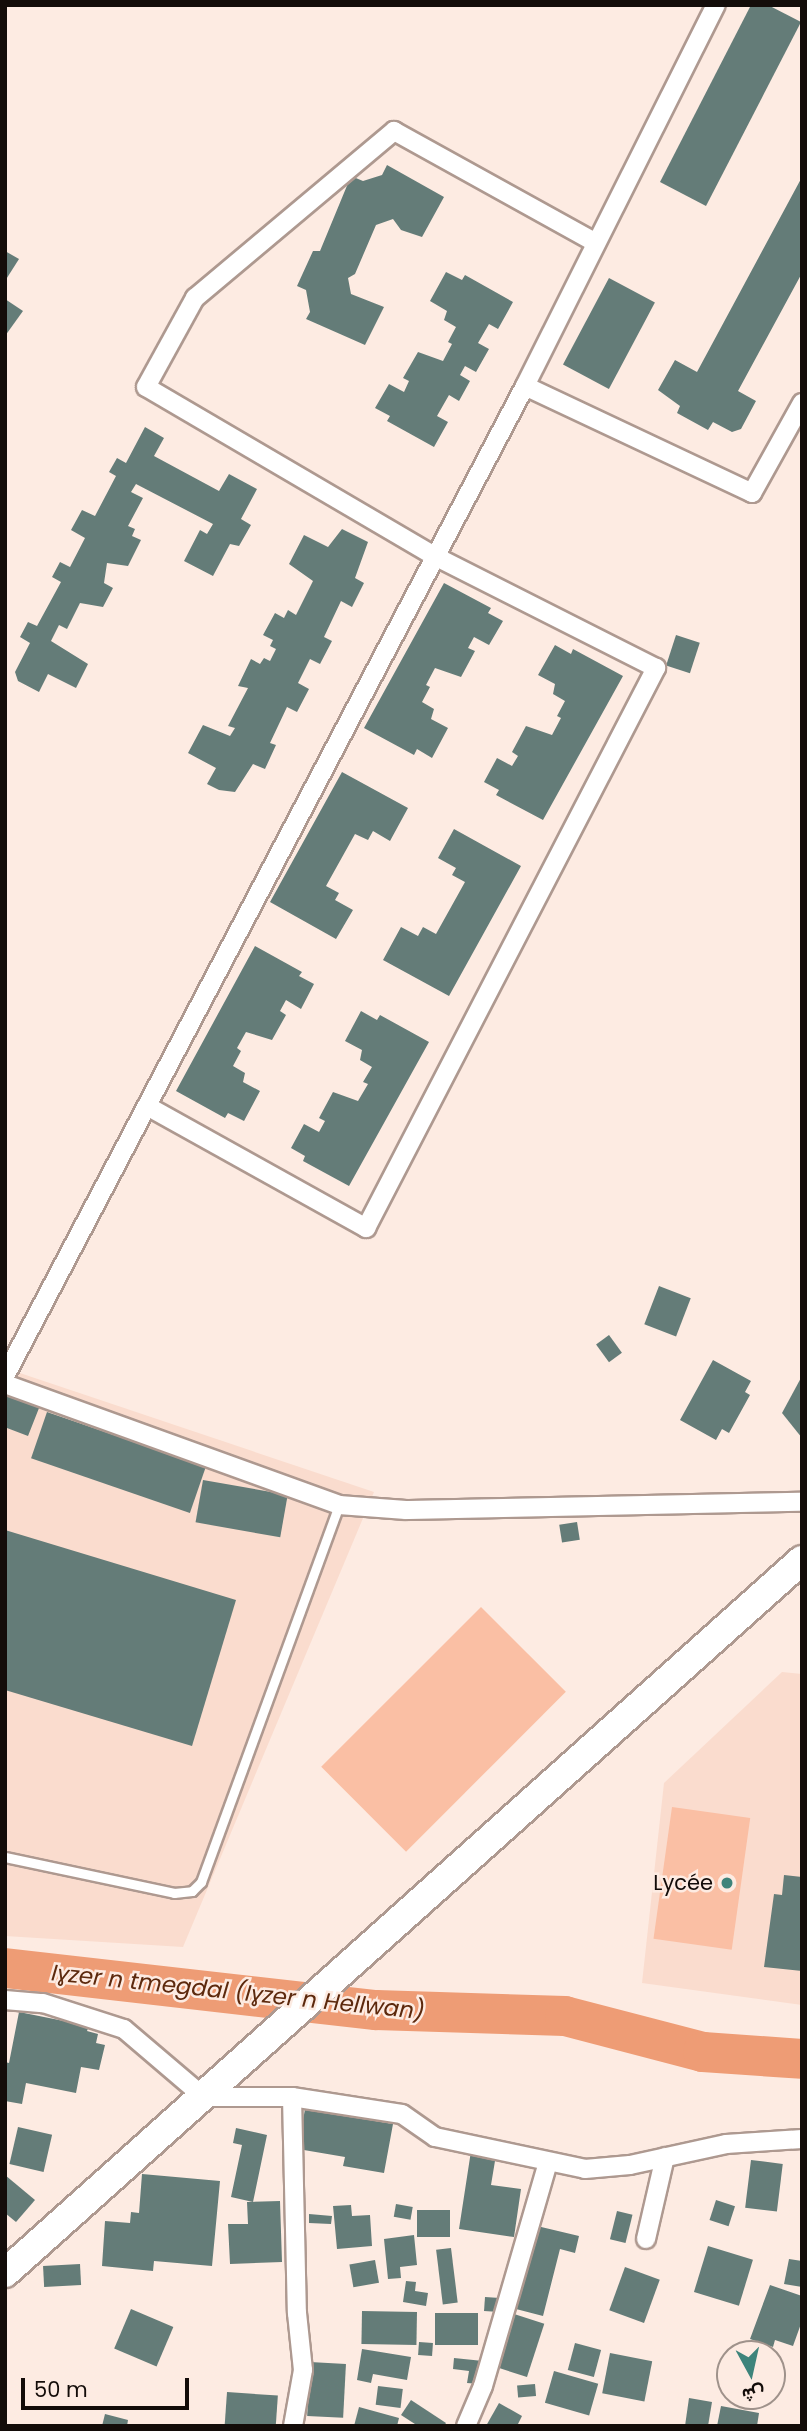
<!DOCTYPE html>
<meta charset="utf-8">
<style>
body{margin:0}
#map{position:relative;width:807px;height:2431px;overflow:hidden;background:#fdebe2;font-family:Poppins,Vazirmatn,sans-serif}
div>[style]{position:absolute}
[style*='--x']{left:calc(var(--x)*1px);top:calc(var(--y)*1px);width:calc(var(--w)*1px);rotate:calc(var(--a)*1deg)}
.built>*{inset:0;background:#fadcce}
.green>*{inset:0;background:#fabfa4;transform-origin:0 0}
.river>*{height:40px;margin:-20px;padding:0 20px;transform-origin:20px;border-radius:20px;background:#ee9c75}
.building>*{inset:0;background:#647c78;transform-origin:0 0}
.roads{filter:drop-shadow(2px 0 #ae9990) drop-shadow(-2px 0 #ae9990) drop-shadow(0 2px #ae9990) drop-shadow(0 -2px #ae9990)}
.service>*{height:9px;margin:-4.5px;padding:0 4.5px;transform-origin:4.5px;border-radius:4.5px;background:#fff}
.minor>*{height:18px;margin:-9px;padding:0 9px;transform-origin:9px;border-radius:9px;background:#fff}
.primary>*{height:28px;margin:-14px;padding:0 14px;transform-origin:14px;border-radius:14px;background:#fff}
.dots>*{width:19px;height:19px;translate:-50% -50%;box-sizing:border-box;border:4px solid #fdebe2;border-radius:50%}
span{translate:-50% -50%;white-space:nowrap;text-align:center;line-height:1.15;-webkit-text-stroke:5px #fdebe2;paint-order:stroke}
.poi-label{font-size:21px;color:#130c09}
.right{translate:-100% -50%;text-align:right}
.water-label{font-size:23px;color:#5d290d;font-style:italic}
.frame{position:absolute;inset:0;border:7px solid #130c09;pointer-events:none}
.north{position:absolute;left:716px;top:2340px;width:70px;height:70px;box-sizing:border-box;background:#fdebe2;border:2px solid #9f928b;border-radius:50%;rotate:172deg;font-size:19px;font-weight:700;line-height:28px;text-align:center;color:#130c09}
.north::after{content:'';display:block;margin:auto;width:24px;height:32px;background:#3e847b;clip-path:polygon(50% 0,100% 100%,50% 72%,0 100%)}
.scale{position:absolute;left:21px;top:2378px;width:168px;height:32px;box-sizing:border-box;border:4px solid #130c09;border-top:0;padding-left:9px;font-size:21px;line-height:24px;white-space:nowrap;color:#130c09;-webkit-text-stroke:5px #fdebe2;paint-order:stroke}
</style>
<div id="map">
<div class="built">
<i style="clip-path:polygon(5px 1368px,374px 1492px,183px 1947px,5px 1936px)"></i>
<i style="clip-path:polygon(782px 1672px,802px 1674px,802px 2005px,642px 1983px,664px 1783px)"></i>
</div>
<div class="green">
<i style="left:481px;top:1607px;width:120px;height:226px;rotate:45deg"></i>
<i style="left:672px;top:1807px;width:79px;height:133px;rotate:8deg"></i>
</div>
<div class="river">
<i style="--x:5;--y:1968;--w:373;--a:6.5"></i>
<i style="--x:376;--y:2010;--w:189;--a:1.8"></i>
<i style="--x:565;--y:2016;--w:143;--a:14.6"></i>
<i style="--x:703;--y:2052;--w:99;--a:4"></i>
</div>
<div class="building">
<i style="clip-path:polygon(751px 5px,768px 5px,801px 22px,706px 206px,660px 182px)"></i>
<i style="clip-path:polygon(387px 165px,444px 197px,422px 237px,401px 230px,393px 219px,376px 225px,355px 274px,348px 278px,351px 294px,384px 307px,365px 345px,306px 319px,310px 312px,306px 290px,297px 286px,313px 251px,320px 251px,351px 176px,363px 181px,382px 175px)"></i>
<i style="clip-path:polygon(802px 177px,802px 273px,738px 391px,756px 401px,741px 429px,732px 432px,713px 422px,708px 430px,677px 413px,680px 406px,658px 390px,675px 360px,697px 372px)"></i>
<i style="clip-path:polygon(5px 251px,19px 259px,5px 281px)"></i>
<i style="clip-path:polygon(446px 272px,462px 280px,465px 275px,513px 302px,498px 329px,489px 324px,478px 343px,489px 349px,476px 372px,465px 366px,460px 375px,470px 381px,459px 401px,449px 395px,437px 416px,448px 422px,434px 447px,387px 421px,390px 416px,375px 408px,389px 384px,404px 392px,409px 381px,403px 378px,418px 352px,443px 361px,452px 344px,448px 342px,456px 327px,444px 320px,447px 311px,430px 301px)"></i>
<i style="left:609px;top:278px;width:52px;height:98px;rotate:28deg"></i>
<i style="clip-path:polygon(5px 299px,23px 311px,5px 336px)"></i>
<i style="clip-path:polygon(145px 427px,164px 438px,154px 456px,219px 491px,229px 474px,257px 489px,241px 519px,251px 525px,239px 546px,230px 544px,213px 576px,184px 561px,200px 530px,207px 534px,213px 524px,136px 484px,131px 492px,143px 498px,128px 526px,135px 529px,132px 536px,141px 540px,128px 566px,107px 563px,104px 583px,113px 588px,103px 607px,80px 603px,67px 629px,59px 625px,51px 641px,88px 664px,76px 688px,48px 674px,39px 692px,18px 681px,15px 672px,30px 643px,20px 637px,28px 622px,37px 626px,61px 582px,52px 577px,60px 562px,70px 567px,85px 538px,71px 530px,82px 510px,95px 516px,116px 476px,109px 472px,117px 458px,126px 463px)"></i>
<i style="clip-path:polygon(342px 529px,368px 542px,355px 578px,364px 583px,352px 607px,341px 601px,324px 637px,332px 641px,320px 664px,310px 659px,298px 683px,309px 689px,297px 712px,287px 707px,270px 743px,276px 745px,265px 769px,253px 764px,235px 792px,219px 790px,207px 784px,216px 768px,188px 753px,203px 725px,230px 736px,235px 728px,228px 726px,248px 688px,238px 686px,251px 659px,260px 664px,264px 658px,270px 661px,276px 649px,270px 646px,273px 640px,263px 635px,275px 613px,284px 618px,288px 610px,296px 615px,313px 581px,289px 564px,304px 535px,328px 547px)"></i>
<i style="clip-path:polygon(444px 583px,491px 608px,488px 613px,503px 621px,489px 645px,474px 637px,468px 648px,475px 651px,461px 677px,435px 668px,426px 685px,430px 687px,422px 702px,434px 709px,431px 719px,448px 728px,432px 758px,417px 749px,414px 755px,364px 728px)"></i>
<i style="left:676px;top:635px;width:25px;height:32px;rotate:18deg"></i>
<i style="clip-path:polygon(555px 645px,571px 654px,573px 649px,623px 676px,543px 820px,496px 795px,499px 790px,484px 782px,497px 758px,512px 766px,518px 756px,512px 752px,526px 726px,552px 735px,561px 718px,557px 716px,565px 701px,553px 694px,555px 684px,538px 675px)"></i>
<i style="clip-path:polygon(342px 772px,408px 808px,390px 841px,373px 831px,368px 840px,355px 834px,326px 886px,339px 893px,335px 900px,353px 910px,336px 939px,270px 902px)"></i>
<i style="clip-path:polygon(454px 829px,521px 866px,449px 996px,383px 960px,401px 927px,418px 936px,423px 927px,436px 934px,465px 882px,452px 875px,456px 868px,438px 858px)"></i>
<i style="clip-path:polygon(255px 946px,302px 972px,299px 976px,314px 984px,301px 1009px,286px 1000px,280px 1011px,286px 1015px,272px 1040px,246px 1032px,237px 1048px,241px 1051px,233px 1066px,245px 1073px,243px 1082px,260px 1091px,244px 1121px,228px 1113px,225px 1118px,176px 1091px)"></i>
<i style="clip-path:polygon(361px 1011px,377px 1020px,380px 1015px,429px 1042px,349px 1186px,303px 1161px,305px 1156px,291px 1148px,304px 1124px,319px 1132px,325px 1121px,319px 1118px,333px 1092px,358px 1101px,368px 1084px,363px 1082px,372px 1067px,360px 1060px,362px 1050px,345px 1041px)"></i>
<i style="left:659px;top:1286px;width:34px;height:41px;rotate:21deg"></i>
<i style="left:609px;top:1335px;width:22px;height:16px;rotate:54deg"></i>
<i style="clip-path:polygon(713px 1360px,751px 1381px,745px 1392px,750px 1395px,729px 1433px,722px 1429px,716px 1440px,680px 1420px)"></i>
<i style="clip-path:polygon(802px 1376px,802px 1438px,782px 1413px)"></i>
<i style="clip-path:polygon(5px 1389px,41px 1403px,28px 1436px,7px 1428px,5px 1433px)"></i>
<i style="left:47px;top:1412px;width:168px;height:49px;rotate:19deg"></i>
<i style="left:203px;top:1480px;width:86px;height:43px;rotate:10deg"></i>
<i style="left:577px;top:1522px;width:18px;height:18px;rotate:81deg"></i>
<i style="clip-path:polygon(5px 1530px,236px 1600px,192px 1746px,5px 1690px)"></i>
<i style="clip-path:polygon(784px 1875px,802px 1877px,802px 1971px,764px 1967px,774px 1894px,782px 1895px)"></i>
<i style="clip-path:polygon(19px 2012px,89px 2026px,87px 2031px,98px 2034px,96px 2043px,105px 2045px,99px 2070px,81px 2067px,76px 2093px,26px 2083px,22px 2104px,5px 2101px,5px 2062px,9px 2063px)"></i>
<i style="clip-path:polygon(305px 2109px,393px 2124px,384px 2173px,343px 2166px,345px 2157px,298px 2149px)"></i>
<i style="left:18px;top:2127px;width:35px;height:38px;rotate:13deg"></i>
<i style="clip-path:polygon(236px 2128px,267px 2135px,253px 2202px,231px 2197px,242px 2145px,233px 2143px)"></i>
<i style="clip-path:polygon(471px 2151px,496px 2155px,491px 2185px,521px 2189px,514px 2237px,459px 2229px)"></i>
<i style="left:751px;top:2160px;width:32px;height:48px;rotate:7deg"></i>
<i style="clip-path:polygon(142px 2174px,220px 2181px,212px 2266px,154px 2261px,153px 2271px,102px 2266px,105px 2221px,130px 2223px,131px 2212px,139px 2213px)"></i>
<i style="clip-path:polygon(5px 2175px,35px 2200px,16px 2222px,5px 2213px)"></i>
<i style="left:716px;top:2200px;width:20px;height:21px;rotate:18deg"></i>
<i style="clip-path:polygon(280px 2201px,282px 2262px,230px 2264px,228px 2224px,248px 2224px,247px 2202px)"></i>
<i style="left:396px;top:2204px;width:17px;height:13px;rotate:10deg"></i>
<i style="clip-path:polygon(351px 2205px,352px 2216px,370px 2215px,372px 2246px,337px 2249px,333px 2206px)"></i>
<i style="left:417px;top:2210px;width:33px;height:27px"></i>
<i style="left:617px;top:2211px;width:16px;height:29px;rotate:14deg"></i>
<i style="clip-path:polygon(309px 2214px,332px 2216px,331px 2224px,309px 2223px)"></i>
<i style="clip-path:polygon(537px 2226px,579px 2236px,575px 2253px,560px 2249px,543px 2316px,516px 2309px)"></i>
<i style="clip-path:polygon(414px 2235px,417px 2265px,400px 2267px,401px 2278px,388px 2279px,384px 2239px)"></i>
<i style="left:708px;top:2246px;width:47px;height:48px;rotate:17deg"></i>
<i style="left:451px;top:2248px;width:55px;height:15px;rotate:83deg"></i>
<i style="clip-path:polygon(789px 2259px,802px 2261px,802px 2287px,784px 2284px)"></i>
<i style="left:375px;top:2260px;width:23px;height:26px;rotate:80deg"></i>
<i style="left:80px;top:2264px;width:21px;height:37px;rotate:87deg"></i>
<i style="left:625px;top:2267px;width:37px;height:46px;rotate:20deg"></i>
<i style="clip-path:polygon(406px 2281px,416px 2282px,415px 2291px,428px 2293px,426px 2306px,403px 2302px)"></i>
<i style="clip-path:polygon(770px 2285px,802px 2296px,802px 2321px,793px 2346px,775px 2340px,773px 2347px,750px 2339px)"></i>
<i style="left:485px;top:2297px;width:15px;height:14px;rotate:4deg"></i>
<i style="left:131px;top:2309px;width:46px;height:43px;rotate:23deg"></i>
<i style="left:362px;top:2311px;width:55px;height:33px;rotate:1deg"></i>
<i style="left:478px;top:2313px;width:32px;height:43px;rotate:90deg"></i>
<i style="left:511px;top:2313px;width:35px;height:56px;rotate:18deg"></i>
<i style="left:419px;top:2342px;width:14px;height:13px;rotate:4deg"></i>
<i style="left:575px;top:2343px;width:27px;height:28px;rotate:15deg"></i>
<i style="clip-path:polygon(362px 2349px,411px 2357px,407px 2380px,373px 2374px,371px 2383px,357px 2380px)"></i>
<i style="left:610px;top:2353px;width:43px;height:41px;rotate:11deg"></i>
<i style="clip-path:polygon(454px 2358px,483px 2361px,480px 2384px,467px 2383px,469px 2371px,453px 2369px)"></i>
<i style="left:310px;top:2362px;width:36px;height:54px;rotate:3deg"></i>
<i style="left:554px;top:2371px;width:46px;height:33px;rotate:16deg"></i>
<i style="left:535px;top:2384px;width:12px;height:18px;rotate:85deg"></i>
<i style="left:378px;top:2386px;width:25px;height:19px;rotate:7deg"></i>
<i style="left:227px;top:2392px;width:51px;height:34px;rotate:4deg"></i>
<i style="clip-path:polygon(689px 2398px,712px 2402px,708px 2426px,685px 2426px)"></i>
<i style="clip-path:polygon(411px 2400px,446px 2423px,444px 2426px,418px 2426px,401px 2415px)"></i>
<i style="clip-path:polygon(499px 2403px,522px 2416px,517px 2426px,486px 2426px)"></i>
<i style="clip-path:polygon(721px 2406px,759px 2413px,757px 2426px,717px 2426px)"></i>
<i style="clip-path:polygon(359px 2407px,399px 2418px,397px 2426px,354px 2426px)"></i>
<i style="clip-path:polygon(105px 2414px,128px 2420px,127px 2426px,102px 2426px)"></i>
</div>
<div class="roads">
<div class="service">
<i style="--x:5;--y:1857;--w:173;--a:12"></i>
<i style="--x:174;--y:1893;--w:18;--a:-6"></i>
<i style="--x:192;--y:1891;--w:13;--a:-45"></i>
<i style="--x:201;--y:1882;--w:401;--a:-69.9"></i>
</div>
<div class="minor">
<i style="--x:525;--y:386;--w:251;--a:25.2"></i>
<i style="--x:752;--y:493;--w:103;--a:-60.9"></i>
<i style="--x:147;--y:1106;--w:251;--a:29.1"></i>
<i style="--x:366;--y:1228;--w:631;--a:-62.62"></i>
<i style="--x:656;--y:668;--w:246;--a:-153.2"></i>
<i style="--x:436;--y:557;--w:336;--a:-149.6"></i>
<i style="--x:146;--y:387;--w:102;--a:-61.2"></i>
<i style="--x:195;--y:298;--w:260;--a:-40"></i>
<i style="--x:394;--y:131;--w:231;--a:29"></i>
<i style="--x:5;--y:1376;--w:1118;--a:-62.29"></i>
<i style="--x:525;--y:386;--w:426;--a:-63.4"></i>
<i style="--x:5;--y:1384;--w:355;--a:19.9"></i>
<i style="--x:339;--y:1505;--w:67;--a:4.3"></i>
<i style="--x:406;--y:1510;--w:396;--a:-1.2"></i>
<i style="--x:5;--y:2000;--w:38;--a:5"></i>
<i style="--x:43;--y:2003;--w:85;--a:17.8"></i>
<i style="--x:124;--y:2029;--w:105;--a:40.4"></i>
<i style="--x:204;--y:2097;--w:88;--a:0"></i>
<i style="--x:292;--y:2097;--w:111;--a:8.8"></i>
<i style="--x:402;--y:2114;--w:40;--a:34.9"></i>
<i style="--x:435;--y:2137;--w:153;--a:12"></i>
<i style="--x:585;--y:2169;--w:45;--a:-5.1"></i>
<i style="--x:630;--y:2165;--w:98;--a:-12.3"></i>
<i style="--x:726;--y:2144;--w:76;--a:-3.8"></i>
<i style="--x:292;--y:2097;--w:216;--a:88.7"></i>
<i style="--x:297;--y:2313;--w:57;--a:84"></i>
<i style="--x:303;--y:2370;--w:57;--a:100.1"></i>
<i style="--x:646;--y:2239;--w:84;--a:-77"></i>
<i style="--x:466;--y:2426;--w:43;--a:-67"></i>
<i style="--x:483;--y:2386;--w:233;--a:-73.8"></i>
</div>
<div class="primary">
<i style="--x:5;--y:2273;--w:1069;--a:-41.82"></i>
</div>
</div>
<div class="dots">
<i style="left:727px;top:1883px;background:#3e847b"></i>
</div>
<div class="poi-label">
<span class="right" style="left:713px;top:1883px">Lycée</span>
</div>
<div class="water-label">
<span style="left:238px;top:1992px;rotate:6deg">Iɣzer n tmegdal (Iɣzer n Hellwan)</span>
</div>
<div class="frame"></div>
<div class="north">ش</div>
<div class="scale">50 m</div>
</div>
